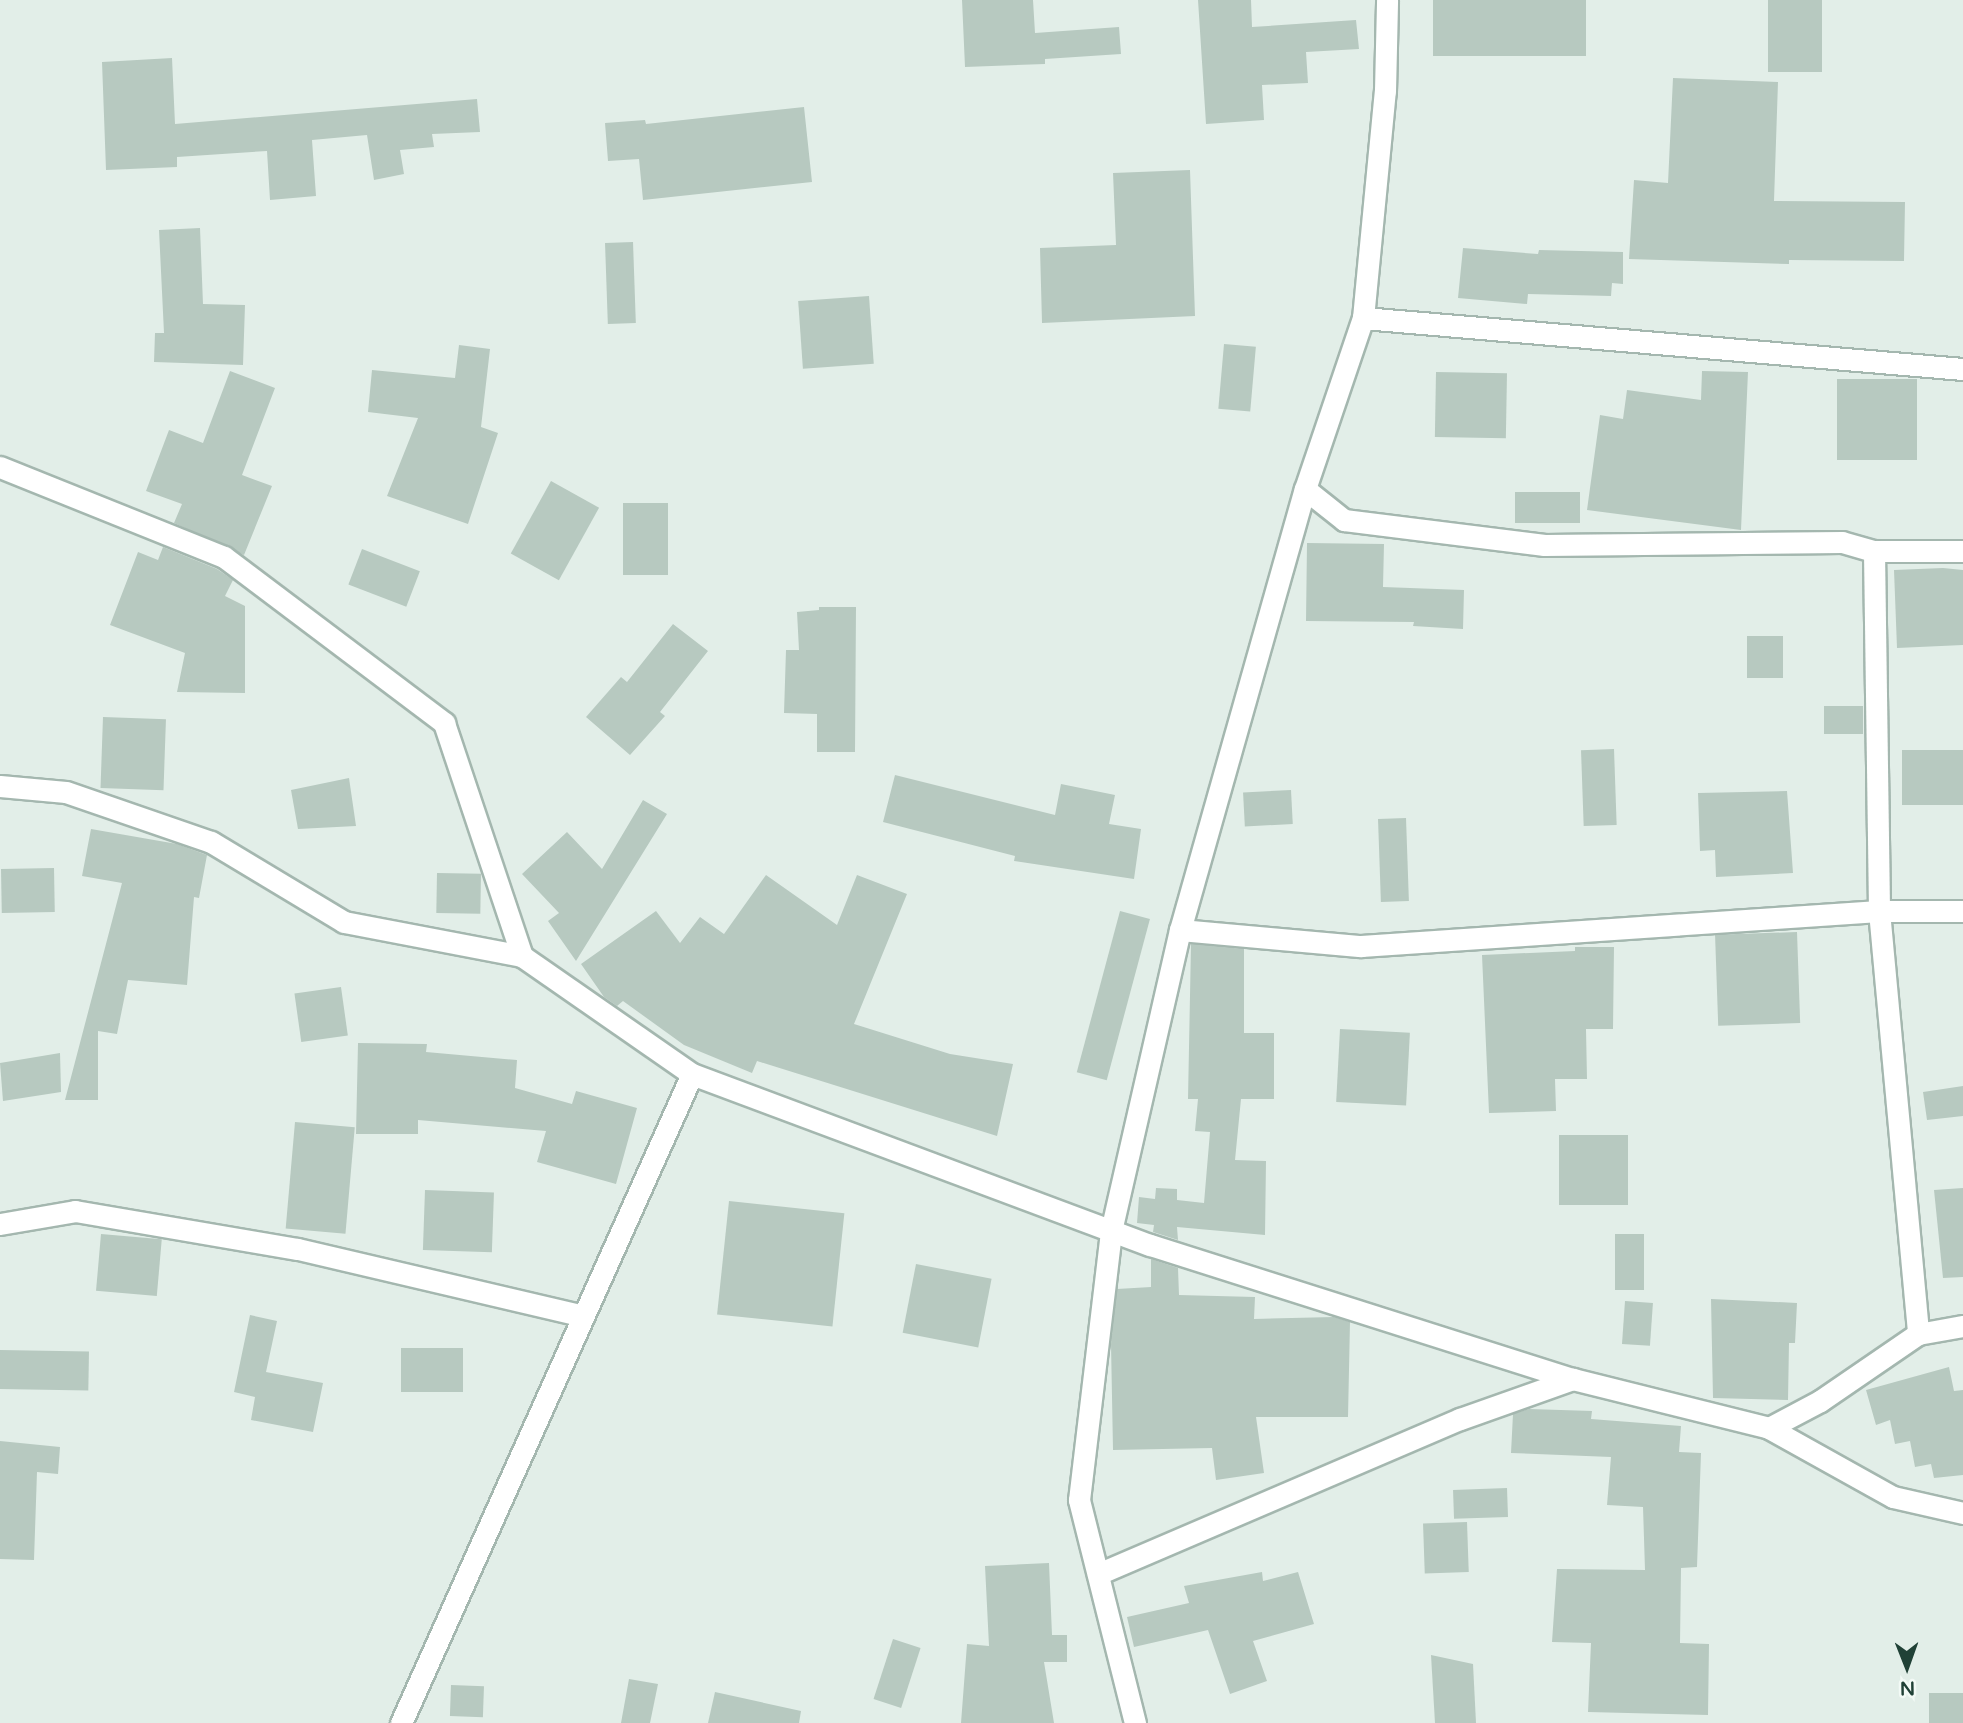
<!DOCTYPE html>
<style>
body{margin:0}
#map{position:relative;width:1963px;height:1723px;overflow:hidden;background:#e2eee8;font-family:"Varela Round",sans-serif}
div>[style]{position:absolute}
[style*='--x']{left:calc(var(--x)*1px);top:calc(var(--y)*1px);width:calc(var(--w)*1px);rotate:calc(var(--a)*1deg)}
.building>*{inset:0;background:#b7c9c0;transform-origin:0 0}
.roads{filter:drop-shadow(2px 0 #a4b7af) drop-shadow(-2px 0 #a4b7af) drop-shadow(0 2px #a4b7af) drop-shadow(0 -2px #a4b7af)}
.street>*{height:21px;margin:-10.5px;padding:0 10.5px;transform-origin:10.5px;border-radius:10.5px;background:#fff}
span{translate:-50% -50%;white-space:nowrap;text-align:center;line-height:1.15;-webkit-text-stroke:7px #f3faf6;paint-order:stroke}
.north{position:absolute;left:1872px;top:1632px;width:70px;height:70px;-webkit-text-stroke:5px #f3faf6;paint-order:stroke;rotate:179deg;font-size:19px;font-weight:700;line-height:28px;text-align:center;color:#204136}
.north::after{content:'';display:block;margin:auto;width:24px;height:32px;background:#204136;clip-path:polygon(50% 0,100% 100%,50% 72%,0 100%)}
</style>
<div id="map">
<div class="building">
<i style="clip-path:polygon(962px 0,1033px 0,1035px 33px,1119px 27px,1121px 54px,1045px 59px,1045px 64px,965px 67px)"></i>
<i style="clip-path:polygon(1198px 0,1251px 0,1252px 27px,1356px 20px,1359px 49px,1306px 52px,1308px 83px,1262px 85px,1264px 120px,1206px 124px)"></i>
<i style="left:1433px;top:0;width:153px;height:56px"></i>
<i style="left:1768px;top:0;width:54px;height:72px"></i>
<i style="clip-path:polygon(172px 58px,175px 124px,477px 99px,480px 132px,432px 134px,434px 147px,400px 150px,404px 174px,374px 180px,367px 135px,312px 140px,316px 196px,270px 200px,267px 151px,177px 157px,177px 167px,106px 170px,102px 62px)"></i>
<i style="clip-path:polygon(1673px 78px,1778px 82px,1774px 201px,1905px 202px,1904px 261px,1789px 260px,1789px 264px,1629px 259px,1634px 180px,1668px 183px)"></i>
<i style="clip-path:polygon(804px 107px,812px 182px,643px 200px,639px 159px,608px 161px,605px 123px,645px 120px,646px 124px)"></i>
<i style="clip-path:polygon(1190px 170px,1195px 316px,1042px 323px,1040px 248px,1116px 245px,1113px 173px)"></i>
<i style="clip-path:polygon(200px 228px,203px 304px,245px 305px,243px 365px,154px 362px,155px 333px,164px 333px,159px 230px)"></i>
<i style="left:633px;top:242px;width:81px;height:28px;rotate:88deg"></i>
<i style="clip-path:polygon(1463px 248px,1538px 254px,1539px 250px,1623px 252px,1623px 284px,1612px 283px,1611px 296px,1528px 294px,1527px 304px,1458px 298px)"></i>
<i style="left:869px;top:296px;width:68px;height:71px;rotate:86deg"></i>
<i style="left:1224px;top:344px;width:32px;height:65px;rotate:5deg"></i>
<i style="clip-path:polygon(459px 345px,490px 349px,481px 427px,498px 433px,468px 524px,387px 496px,418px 418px,368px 412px,372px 370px,455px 378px)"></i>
<i style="clip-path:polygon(230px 371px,275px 388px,242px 475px,272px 486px,244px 555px,174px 523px,182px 504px,146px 491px,169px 430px,203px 443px)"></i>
<i style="clip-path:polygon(1702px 371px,1748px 372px,1741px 530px,1587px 510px,1600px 415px,1623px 419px,1627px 390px,1701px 400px)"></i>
<i style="left:1436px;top:372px;width:71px;height:65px;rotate:1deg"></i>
<i style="left:1917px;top:379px;width:81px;height:80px;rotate:90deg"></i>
<i style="left:551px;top:481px;width:55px;height:83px;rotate:29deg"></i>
<i style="left:1515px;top:492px;width:65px;height:31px"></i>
<i style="left:623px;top:503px;width:45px;height:72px"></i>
<i style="clip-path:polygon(1307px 543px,1384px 544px,1383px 587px,1464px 590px,1463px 629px,1413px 626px,1414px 622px,1306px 621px)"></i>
<i style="clip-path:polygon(163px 547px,217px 569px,233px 580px,225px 596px,245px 606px,245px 693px,177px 692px,185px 653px,110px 625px,138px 552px,158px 560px)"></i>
<i style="left:362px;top:549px;width:62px;height:38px;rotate:21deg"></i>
<i style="clip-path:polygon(1943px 568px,1963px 570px,1963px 645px,1897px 648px,1894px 570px)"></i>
<i style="clip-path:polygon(819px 607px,856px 607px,855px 752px,817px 752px,817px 714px,784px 713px,786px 650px,799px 650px,797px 612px,819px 610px)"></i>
<i style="clip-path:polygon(673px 624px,708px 651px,660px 712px,665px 716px,630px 755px,586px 717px,621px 677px,627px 682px)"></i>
<i style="left:1747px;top:636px;width:36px;height:42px"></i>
<i style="left:1863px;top:706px;width:28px;height:39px;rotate:90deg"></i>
<i style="left:103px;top:717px;width:63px;height:71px;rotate:2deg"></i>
<i style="left:1614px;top:749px;width:76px;height:33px;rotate:88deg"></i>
<i style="left:1963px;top:750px;width:55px;height:61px;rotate:90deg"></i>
<i style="clip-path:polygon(895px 775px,1055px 815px,1061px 784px,1115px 795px,1109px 824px,1141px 829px,1134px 879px,1014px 861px,1015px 856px,883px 822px)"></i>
<i style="clip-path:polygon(349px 778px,356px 826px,298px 829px,291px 790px)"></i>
<i style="left:1291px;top:790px;width:34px;height:48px;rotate:87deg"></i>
<i style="clip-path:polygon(1787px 791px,1793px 873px,1716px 877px,1715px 850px,1700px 851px,1698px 793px)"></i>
<i style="clip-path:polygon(643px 800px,667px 814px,576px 961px,548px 921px,559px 913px,522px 874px,567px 832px,602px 869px)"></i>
<i style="left:1406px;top:818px;width:83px;height:28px;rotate:88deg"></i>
<i style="clip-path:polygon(91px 829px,177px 844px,207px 855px,199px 898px,194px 897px,187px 985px,128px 980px,117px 1034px,98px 1031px,98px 1100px,65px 1100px,122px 883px,82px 876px)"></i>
<i style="left:54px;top:868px;width:44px;height:53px;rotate:89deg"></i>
<i style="left:437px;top:873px;width:44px;height:40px;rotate:1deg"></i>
<i style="clip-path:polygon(766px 875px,837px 925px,857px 875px,907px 894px,854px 1024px,950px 1054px,1013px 1064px,997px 1136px,757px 1061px,752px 1073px,684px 1045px,623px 1001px,617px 1006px,604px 997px,581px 964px,656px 911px,680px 943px,700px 917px,724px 934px)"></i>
<i style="left:1120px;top:911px;width:31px;height:167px;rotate:15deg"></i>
<i style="left:1797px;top:932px;width:91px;height:82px;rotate:88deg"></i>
<i style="clip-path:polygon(1191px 944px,1244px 949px,1244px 1033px,1274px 1033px,1274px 1099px,1241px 1099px,1235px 1160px,1266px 1161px,1265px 1235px,1177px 1227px,1178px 1240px,1153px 1232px,1154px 1225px,1137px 1223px,1139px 1197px,1155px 1199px,1156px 1188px,1177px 1189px,1177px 1200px,1204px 1203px,1210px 1132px,1195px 1131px,1198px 1099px,1188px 1099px)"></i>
<i style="clip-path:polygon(1575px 947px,1614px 947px,1613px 1029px,1586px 1029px,1587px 1079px,1555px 1079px,1556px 1111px,1489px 1113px,1482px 955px,1575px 951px)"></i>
<i style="left:341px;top:987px;width:49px;height:47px;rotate:82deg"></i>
<i style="left:1340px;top:1029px;width:70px;height:73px;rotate:3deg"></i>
<i style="clip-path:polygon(358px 1043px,427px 1044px,426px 1052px,517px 1060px,515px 1088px,572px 1104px,576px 1091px,637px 1108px,616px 1184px,537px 1162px,546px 1131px,418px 1120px,418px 1134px,356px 1134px)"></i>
<i style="clip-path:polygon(60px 1053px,61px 1092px,3px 1101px,0 1063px)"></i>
<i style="clip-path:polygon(1963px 1086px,1963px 1116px,1927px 1120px,1923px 1092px)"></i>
<i style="left:295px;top:1122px;width:60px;height:107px;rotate:5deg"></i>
<i style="left:1559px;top:1135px;width:69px;height:70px"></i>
<i style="clip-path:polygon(1963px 1188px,1963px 1277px,1943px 1278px,1934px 1190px)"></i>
<i style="left:425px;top:1190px;width:69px;height:60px;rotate:2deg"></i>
<i style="left:729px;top:1201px;width:116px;height:114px;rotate:6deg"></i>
<i style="left:101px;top:1234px;width:61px;height:57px;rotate:5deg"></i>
<i style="left:1615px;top:1234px;width:29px;height:56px"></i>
<i style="clip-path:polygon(1151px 1259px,1178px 1268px,1179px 1295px,1255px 1297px,1254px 1319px,1334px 1317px,1350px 1322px,1348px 1417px,1256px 1417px,1264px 1473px,1216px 1480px,1212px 1448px,1113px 1450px,1111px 1344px,1117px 1289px,1151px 1287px)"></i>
<i style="left:916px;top:1264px;width:77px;height:70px;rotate:11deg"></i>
<i style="clip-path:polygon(1711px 1299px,1797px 1303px,1795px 1343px,1789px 1343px,1788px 1400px,1713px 1398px)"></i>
<i style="left:1625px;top:1301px;width:28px;height:43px;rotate:4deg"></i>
<i style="clip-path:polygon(250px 1315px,277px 1321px,266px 1372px,323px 1383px,313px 1432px,251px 1420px,255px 1397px,234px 1392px)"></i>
<i style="left:401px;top:1348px;width:62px;height:44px"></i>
<i style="left:0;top:1350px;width:89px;height:39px;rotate:1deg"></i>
<i style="clip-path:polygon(1949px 1367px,1954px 1391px,1963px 1390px,1963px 1475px,1934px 1478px,1931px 1464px,1915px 1467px,1910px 1441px,1895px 1444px,1890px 1420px,1876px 1425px,1866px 1390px)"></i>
<i style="clip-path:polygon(1529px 1409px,1592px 1411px,1591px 1419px,1681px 1426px,1679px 1452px,1701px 1453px,1697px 1567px,1681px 1568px,1680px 1643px,1709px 1644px,1708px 1715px,1588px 1712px,1591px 1643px,1552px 1642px,1557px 1569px,1645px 1570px,1643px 1507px,1607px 1505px,1611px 1457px,1511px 1453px,1513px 1414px)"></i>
<i style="clip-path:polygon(0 1441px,60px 1447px,58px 1474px,37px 1472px,34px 1560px,0 1559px)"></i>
<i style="left:1507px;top:1488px;width:29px;height:54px;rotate:88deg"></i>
<i style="left:1467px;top:1522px;width:50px;height:44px;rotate:88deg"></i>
<i style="clip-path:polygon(1049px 1563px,1052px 1635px,1067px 1635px,1067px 1662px,1044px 1662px,1054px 1723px,961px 1723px,967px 1644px,989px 1646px,985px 1566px)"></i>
<i style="clip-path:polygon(1262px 1572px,1263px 1581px,1298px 1572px,1314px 1624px,1253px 1641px,1267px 1681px,1230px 1694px,1208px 1630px,1134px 1647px,1127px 1617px,1189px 1603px,1184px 1586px)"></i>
<i style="left:893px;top:1639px;width:29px;height:63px;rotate:18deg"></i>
<i style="clip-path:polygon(1431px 1655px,1473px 1664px,1476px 1723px,1435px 1723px)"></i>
<i style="clip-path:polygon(629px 1679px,658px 1684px,650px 1723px,621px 1723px)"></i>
<i style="left:451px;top:1685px;width:33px;height:31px;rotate:2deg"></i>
<i style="clip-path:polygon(715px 1692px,801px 1711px,799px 1723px,708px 1723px)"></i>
<i style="left:1963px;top:1693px;width:30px;height:34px;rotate:90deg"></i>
</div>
<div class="roads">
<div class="street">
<i style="--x:1363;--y:318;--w:602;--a:4.86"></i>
<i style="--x:0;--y:467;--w:241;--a:21.9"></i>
<i style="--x:224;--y:557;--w:276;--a:37"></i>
<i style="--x:444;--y:723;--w:246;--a:71.5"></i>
<i style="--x:522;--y:956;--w:207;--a:34.8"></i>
<i style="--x:1305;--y:489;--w:50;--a:38.5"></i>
<i style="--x:1344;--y:520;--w:202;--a:7.1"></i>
<i style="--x:1544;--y:545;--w:298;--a:-0.6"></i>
<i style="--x:1842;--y:542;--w:33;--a:16"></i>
<i style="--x:1874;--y:551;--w:89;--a:0"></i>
<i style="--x:1874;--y:551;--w:360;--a:89.2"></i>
<i style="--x:1879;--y:911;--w:425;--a:84.7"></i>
<i style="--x:0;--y:786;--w:66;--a:5.2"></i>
<i style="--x:66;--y:792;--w:153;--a:19"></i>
<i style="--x:211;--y:842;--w:155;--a:31"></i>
<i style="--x:344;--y:922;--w:181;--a:10.8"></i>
<i style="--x:1180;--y:930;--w:182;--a:5.1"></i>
<i style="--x:1361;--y:946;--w:519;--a:-3.87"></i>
<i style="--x:1879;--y:911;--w:84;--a:0"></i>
<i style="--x:0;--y:1224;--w:76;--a:-9.8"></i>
<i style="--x:75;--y:1211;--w:226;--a:9.7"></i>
<i style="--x:298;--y:1249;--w:293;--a:13.2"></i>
<i style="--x:1769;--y:1428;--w:58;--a:-27.9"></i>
<i style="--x:1820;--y:1401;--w:119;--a:-34.4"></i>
<i style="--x:1918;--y:1334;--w:46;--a:-10.1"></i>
<i style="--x:1098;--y:1574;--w:394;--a:-23.2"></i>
<i style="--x:1460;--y:1419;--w:120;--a:-19.5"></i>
<i style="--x:401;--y:1723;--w:711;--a:-65.85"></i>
<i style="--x:692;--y:1074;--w:489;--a:20.5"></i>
<i style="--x:1150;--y:1245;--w:444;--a:17.6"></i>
<i style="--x:1573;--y:1379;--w:202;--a:14"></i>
<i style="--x:1769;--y:1428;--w:142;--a:29.1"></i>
<i style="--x:1893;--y:1497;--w:72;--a:12.9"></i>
<i style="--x:1135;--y:1723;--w:230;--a:-104.1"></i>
<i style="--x:1079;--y:1500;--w:271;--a:-83.2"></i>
<i style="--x:1111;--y:1231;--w:309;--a:-77.1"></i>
<i style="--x:1180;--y:930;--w:458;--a:-74.2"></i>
<i style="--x:1305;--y:489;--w:181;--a:-71.3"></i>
<i style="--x:1363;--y:318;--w:228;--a:-84.5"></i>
<i style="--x:1385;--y:91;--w:91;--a:-88.7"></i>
</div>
</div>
<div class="north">N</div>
</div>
